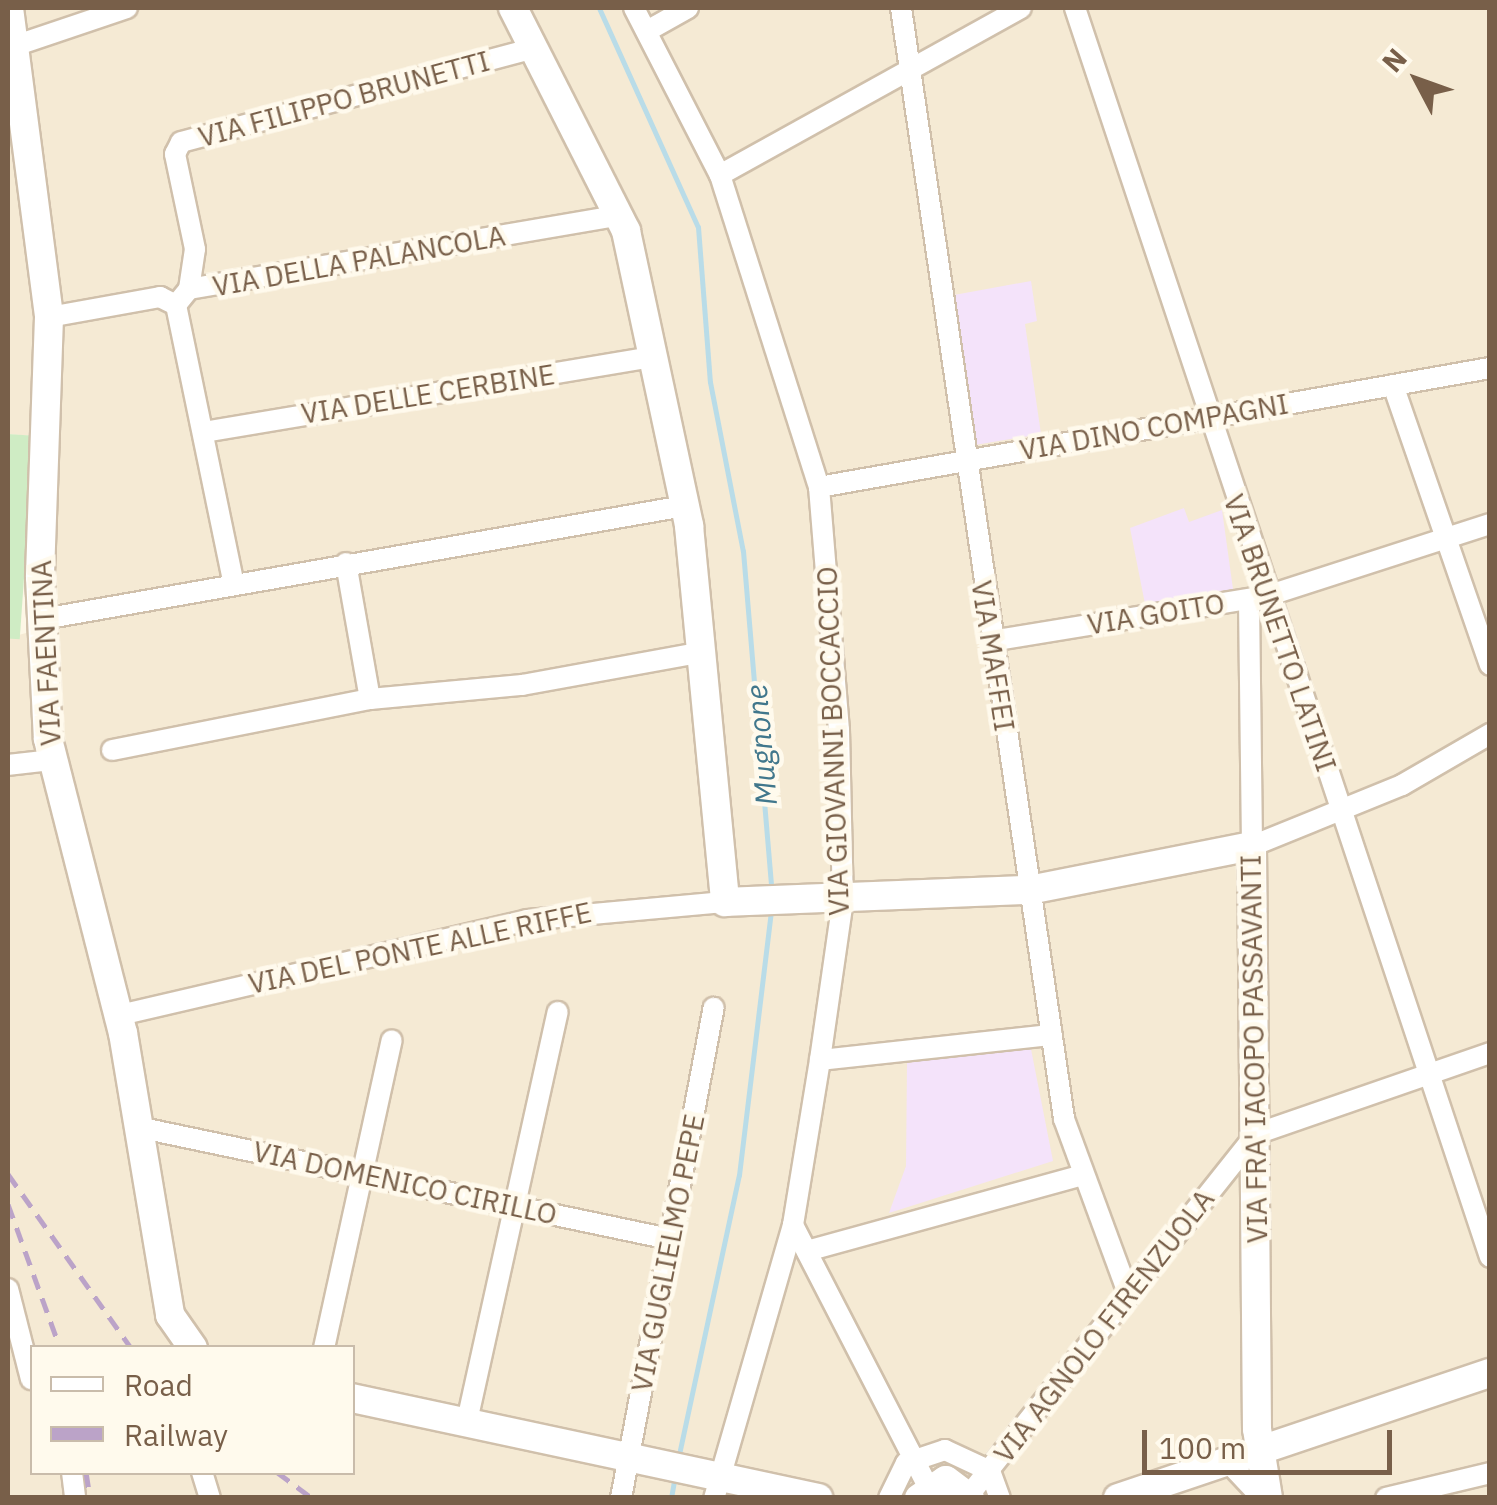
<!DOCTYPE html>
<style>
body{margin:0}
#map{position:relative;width:1497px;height:1505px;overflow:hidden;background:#fdf7e6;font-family:"IBM Plex Sans",sans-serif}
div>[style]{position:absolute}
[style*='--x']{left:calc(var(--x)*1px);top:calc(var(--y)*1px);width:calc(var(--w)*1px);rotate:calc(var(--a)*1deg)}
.residential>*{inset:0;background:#f5ead4}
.education>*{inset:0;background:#f4e3fa}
.green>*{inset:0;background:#cfecc4;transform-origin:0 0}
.stream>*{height:5px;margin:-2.5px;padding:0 2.5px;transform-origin:2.5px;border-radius:2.5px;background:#b9dce8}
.roads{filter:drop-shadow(2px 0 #d0c0ab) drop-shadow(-2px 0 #d0c0ab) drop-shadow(0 2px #d0c0ab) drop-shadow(0 -2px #d0c0ab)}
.street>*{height:20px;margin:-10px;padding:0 10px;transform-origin:10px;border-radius:10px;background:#fff}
.secondary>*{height:28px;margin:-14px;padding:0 14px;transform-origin:14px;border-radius:14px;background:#fff}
.rail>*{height:5px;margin-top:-2.5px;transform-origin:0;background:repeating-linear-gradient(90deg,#bba3c8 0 15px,transparent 0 25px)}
span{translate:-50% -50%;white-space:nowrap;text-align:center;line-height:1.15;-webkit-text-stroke:9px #fffaed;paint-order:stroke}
.street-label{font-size:28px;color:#785f49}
.water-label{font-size:30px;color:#41778c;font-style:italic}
.frame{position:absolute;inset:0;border:10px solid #785f49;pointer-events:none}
.legend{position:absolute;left:30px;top:1345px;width:325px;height:130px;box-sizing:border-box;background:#fffaed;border:2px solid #c9bcab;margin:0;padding:12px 18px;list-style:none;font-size:30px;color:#785f49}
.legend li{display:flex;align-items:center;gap:20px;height:50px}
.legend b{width:50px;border:2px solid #c9bcab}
.north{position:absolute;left:1367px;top:30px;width:100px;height:100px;-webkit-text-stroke:8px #fffaed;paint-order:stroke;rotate:311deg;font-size:28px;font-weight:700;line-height:40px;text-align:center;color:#785f49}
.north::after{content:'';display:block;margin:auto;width:35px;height:45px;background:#785f49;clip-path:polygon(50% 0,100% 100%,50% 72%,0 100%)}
.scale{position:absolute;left:1142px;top:1430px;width:250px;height:45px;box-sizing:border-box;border:5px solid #785f49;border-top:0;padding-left:12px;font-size:30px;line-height:35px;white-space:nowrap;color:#785f49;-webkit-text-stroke:8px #fffaed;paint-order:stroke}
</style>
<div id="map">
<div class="residential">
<i style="clip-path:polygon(evenodd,8px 8px,1489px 8px,1489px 1497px,8px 1498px,8px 638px,33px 631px,34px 436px,8px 434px,8px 8px,32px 1348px,352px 1348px,352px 1472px,32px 1472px,32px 1348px)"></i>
</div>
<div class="education">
<i style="clip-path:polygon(1031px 281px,1037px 321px,1025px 324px,1041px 434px,975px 445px,954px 295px)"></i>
<i style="clip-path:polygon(1184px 508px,1189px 522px,1222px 510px,1233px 589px,1145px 604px,1130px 528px)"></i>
<i style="clip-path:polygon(1030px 1044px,1053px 1161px,889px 1213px,906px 1166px,907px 1063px)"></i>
</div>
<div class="green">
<i style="left:8px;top:434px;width:26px;height:204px;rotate:4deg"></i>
</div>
<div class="stream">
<i style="--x:599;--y:8;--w:240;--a:65.7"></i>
<i style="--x:698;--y:227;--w:155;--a:85.6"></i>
<i style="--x:710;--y:382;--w:172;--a:79"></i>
<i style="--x:743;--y:551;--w:343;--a:85.2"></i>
<i style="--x:678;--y:1459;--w:290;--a:-77.9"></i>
<i style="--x:739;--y:1175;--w:268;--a:-83.1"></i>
<i style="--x:671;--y:1498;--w:23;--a:-80"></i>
</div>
<div class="roads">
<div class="street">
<i style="--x:634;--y:8;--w:188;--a:62.8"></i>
<i style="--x:720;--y:175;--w:327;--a:72.4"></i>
<i style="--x:819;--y:487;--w:244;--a:85.3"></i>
<i style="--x:839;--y:730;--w:170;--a:88.7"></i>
<i style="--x:843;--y:900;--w:162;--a:98.2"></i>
<i style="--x:820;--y:1060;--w:167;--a:99.3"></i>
<i style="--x:793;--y:1225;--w:284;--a:106.1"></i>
<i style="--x:901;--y:8;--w:1123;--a:81.65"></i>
<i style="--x:1064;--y:1119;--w:185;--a:69.8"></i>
<i style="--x:1075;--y:8;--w:1316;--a:71.62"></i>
<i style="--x:647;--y:31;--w:47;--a:-29.3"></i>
<i style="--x:17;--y:45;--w:116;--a:-18.6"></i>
<i style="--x:720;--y:175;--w:344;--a:-29"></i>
<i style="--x:189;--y:289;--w:40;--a:-81.5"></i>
<i style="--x:195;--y:249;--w:97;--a:-101.9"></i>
<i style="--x:175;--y:154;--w:13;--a:-63"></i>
<i style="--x:181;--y:142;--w:368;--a:-14.9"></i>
<i style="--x:176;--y:305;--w:21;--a:-51"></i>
<i style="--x:189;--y:289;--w:437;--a:-9.7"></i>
<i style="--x:176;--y:305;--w:282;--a:78.3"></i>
<i style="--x:49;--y:317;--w:113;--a:-10.2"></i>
<i style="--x:160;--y:297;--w:18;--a:27"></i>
<i style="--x:1393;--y:385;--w:296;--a:70.9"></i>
<i style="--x:204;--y:432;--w:454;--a:-9.5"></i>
<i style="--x:819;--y:487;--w:681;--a:-10.06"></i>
<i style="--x:346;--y:563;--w:138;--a:80"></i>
<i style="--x:1249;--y:600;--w:246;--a:89.3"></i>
<i style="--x:1252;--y:846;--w:162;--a:-22.1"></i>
<i style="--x:1402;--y:785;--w:102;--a:-30.1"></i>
<i style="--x:43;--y:619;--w:651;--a:-10"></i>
<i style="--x:991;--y:641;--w:280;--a:-9.3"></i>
<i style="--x:1267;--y:596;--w:234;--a:-17.9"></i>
<i style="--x:112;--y:750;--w:263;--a:-11.2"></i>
<i style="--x:370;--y:699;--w:153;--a:-5.3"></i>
<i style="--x:522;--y:685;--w:185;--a:-10.3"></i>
<i style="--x:8;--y:765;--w:44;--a:-6.5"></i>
<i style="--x:120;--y:1015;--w:418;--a:-13.1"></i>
<i style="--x:527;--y:920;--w:199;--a:-5.2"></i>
<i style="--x:820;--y:1060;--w:233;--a:-6.2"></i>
<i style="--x:142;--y:1128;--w:539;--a:11.89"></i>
<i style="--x:793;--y:1225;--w:294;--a:62.7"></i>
<i style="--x:807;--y:1251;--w:285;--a:-15.4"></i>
<i style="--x:8;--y:1289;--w:93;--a:75.7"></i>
<i style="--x:324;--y:1348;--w:315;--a:-77.6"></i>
<i style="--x:467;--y:1421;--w:419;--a:-77.5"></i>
<i style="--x:1228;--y:1462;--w:50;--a:46.6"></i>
<i style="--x:72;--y:1472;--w:26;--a:83"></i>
<i style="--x:202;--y:1472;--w:27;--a:73"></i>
<i style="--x:969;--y:1495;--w:461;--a:-51.5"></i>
<i style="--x:1256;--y:1134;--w:248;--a:-19.1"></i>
<i style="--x:621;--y:1498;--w:499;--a:-79.3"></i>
<i style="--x:889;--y:1498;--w:39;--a:-64"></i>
<i style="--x:906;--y:1463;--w:41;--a:-18.4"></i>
<i style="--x:945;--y:1450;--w:50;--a:25"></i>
<i style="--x:990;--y:1471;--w:29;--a:70"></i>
<i style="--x:1386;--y:1498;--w:107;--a:-13.5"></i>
</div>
<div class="secondary">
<i style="--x:9;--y:8;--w:312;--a:82.6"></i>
<i style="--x:49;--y:317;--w:260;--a:92"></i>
<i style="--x:40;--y:577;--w:162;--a:87.2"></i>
<i style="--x:48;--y:739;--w:303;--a:75.7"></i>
<i style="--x:123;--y:1033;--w:286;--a:80.5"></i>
<i style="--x:170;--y:1315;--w:40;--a:55.1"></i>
<i style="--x:513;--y:8;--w:250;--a:63.1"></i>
<i style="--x:626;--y:231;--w:302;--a:77.9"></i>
<i style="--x:689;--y:526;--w:378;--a:84.5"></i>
<i style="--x:725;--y:902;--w:304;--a:-2.3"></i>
<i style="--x:1029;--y:890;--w:227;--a:-11.2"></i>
<i style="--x:1252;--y:846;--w:583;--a:89.51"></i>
<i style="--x:1257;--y:1429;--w:70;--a:80.9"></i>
<i style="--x:352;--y:1398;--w:477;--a:12.1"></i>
<i style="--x:919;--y:1498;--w:32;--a:-34"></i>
<i style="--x:946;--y:1480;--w:30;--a:37"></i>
<i style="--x:1118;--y:1498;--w:392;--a:-18.6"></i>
</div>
</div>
<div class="rail">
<i style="--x:8;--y:1174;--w:213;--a:54.7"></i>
<i style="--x:8;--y:1204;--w:153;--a:70.1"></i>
<i style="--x:86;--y:1472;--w:26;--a:81"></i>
<i style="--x:277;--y:1472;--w:44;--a:36.6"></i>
</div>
<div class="street-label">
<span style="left:344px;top:99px;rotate:-15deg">VIA FILIPPO BRUNETTI</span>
<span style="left:359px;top:261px;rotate:-10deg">VIA DELLA PALANCOLA</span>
<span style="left:428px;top:394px;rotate:-9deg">VIA DELLE CERBINE</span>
<span style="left:1154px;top:427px;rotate:-10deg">VIA DINO COMPAGNI</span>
<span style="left:1156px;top:614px;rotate:-9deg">VIA GOITO</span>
<span style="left:1280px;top:633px;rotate:71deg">VIA BRUNETTO LATINI</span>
<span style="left:46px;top:653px;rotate:-93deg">VIA FAENTINA</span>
<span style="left:993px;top:656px;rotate:81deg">VIA MAFFEI</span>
<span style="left:833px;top:741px;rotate:-92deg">VIA GIOVANNI BOCCACCIO</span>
<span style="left:420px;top:948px;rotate:-12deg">VIA DEL PONTE ALLE RIFFE</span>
<span style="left:1254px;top:1049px;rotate:-91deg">VIA FRA' IACOPO PASSAVANTI</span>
<span style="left:405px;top:1183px;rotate:12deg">VIA DOMENICO CIRILLO</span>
<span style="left:668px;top:1253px;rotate:-79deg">VIA GUGLIELMO PEPE</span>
<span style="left:1104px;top:1326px;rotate:-52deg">VIA AGNOLO FIRENZUOLA</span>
</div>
<div class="water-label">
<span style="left:761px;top:745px;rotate:-95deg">Mugnone</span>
</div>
<div class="frame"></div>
<ul class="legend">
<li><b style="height:12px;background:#fff"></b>Road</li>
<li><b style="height:12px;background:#bba3c8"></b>Railway</li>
</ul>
<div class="north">N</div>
<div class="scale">100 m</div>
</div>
